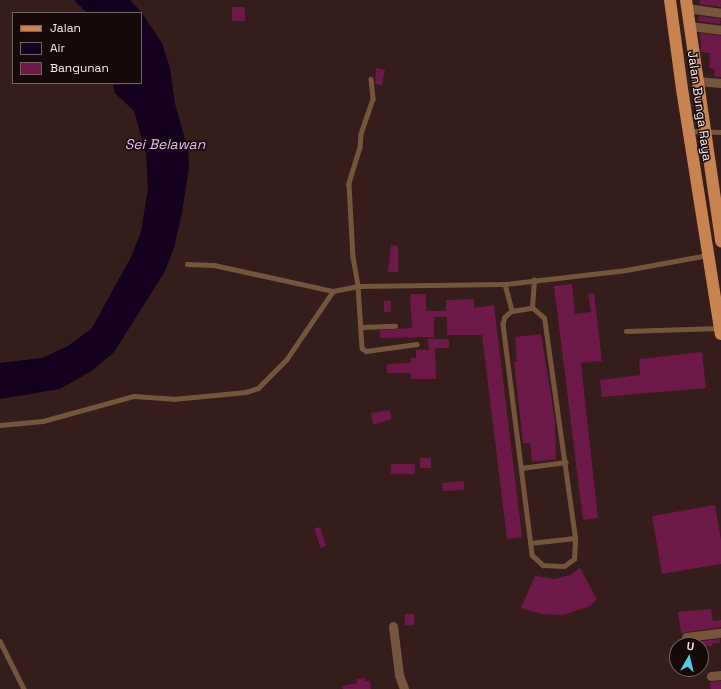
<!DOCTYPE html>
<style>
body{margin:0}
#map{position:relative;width:721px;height:689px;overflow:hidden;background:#341d1b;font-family:"Space Grotesk",sans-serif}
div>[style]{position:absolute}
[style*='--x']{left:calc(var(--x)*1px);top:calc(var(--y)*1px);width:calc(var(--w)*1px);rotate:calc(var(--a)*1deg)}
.water>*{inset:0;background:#15001f}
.building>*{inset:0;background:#6c1949;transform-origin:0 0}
.lane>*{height:4.5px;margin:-2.25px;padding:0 2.25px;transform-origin:2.25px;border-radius:2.25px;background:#76553d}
.street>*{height:9px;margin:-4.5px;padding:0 4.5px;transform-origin:4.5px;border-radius:4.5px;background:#76553d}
.primary>*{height:12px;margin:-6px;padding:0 6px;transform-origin:6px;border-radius:6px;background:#c78450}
span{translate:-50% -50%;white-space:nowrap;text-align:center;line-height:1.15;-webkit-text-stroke:3px #150a09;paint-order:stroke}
.street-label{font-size:13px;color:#fbeae9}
.water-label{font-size:14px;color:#e6bcf8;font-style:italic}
.legend{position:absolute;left:12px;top:12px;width:130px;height:72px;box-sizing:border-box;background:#150a09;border:1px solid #716463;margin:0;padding:5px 7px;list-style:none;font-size:12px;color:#fbeae9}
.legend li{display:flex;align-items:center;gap:8px;height:20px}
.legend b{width:20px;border:1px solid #716463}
.north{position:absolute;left:669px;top:637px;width:40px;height:40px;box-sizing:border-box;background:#150a09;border:1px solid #716463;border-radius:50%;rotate:8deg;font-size:11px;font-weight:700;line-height:16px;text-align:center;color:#fbeae9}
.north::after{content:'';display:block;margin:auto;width:14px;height:18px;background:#57c9e2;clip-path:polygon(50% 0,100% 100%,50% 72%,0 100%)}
</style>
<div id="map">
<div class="water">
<i style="clip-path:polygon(74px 0,130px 0,142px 13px,162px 43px,170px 68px,175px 104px,188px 149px,189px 167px,182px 213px,174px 248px,164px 273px,114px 352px,93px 370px,60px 389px,0 399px,0 363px,42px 358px,68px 346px,92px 328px,131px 257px,141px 232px,148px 188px,146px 154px,134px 111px,115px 93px,113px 85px,141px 83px,141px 13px,87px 13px)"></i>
</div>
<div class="building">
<i style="clip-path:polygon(700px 0,721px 0,721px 7px,699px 4px)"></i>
<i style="left:232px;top:7px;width:13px;height:14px"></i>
<i style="left:699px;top:16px;width:22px;height:5px;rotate:8deg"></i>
<i style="clip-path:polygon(700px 33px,721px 36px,721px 77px,714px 76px,715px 69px,709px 68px,710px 53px,701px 52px)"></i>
<i style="clip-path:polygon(376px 68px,385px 70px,382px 85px,375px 84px)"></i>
<i style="clip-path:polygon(391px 245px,398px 246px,398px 272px,388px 272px)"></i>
<i style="clip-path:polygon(572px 284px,575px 314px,591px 312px,588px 294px,594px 293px,602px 361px,581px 363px,598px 518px,583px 520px,554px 286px)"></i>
<i style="clip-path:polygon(410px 294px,426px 294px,426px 311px,446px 311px,446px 300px,474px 299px,474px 308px,494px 305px,522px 537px,507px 539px,482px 335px,447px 335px,447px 317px,434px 317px,434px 337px,380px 338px,380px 330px,412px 328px)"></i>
<i style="left:384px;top:301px;width:7px;height:11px"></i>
<i style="clip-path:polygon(541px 334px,555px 420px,556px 459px,532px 462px,530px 443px,523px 443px,514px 362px,517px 361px,515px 337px)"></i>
<i style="clip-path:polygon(428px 339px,449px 339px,449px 348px,435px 348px,436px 379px,411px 379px,411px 373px,387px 373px,387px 364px,411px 363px,411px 358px,416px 358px,416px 350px,429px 350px)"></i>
<i style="clip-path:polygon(702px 352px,706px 388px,602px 397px,600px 380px,640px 375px,639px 359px)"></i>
<i style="clip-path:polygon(390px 410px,391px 419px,373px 425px,371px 413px)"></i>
<i style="left:420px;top:458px;width:11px;height:10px"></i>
<i style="left:391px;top:464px;width:24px;height:10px"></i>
<i style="clip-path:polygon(464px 481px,464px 490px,443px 491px,442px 483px)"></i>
<i style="clip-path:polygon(715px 505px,721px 540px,721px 564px,662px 574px,652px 516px)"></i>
<i style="left:320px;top:527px;width:20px;height:6px;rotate:72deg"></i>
<i style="clip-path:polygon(580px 568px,597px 599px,590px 606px,563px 615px,541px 614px,521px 608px,535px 576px,555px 579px,570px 575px)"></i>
<i style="clip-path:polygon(711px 609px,713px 621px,721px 620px,721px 627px,681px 633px,678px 612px)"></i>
<i style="left:405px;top:614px;width:9px;height:11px"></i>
<i style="clip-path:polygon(719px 639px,720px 643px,712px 643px,713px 646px,687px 645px,687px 643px)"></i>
<i style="clip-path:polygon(365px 678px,366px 681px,370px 681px,371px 689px,343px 689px,342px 686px,357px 683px,356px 679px)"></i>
<i style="clip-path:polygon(721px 681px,721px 689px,711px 689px,709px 682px)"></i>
</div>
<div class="lane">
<i style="--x:371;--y:79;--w:20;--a:84"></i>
<i style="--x:373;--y:99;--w:37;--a:109"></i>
<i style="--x:361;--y:134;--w:13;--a:94"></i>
<i style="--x:360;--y:147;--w:39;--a:107"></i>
<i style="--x:349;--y:184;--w:73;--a:86.9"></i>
<i style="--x:353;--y:257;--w:29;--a:80"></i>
<i style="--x:358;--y:286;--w:62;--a:86.3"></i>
<i style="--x:362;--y:348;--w:5;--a:37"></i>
<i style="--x:366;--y:351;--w:51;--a:-7.8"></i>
<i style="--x:689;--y:131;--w:32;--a:2"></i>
<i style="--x:187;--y:264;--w:27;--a:2"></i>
<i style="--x:214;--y:265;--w:122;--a:12.3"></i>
<i style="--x:333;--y:291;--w:25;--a:-11"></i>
<i style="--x:358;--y:286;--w:147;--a:-0.8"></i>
<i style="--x:505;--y:284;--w:122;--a:-6.6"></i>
<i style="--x:626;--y:270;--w:83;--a:-10.4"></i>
<i style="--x:505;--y:284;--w:28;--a:75"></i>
<i style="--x:512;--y:311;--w:9;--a:139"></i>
<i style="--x:505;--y:317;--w:7;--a:106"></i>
<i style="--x:503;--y:324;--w:233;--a:82.8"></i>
<i style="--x:532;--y:555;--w:15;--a:42"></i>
<i style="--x:543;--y:565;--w:21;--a:3"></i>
<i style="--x:564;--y:566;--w:12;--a:-35"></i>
<i style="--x:574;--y:559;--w:21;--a:-87"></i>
<i style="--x:575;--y:538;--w:222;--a:-98"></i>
<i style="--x:544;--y:318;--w:16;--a:-140"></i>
<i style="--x:532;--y:308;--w:28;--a:-86"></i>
<i style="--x:512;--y:311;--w:20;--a:-9"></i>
<i style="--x:361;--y:327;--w:34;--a:-2"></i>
<i style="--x:626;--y:331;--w:93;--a:-1.8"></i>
<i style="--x:0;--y:425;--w:43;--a:-5.3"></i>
<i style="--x:43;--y:421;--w:94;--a:-15.4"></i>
<i style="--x:134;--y:396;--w:39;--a:4"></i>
<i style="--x:173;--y:399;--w:73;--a:-5.5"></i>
<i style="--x:246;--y:392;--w:13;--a:-18"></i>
<i style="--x:258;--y:388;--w:40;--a:-45"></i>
<i style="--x:286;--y:360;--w:83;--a:-55.7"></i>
<i style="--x:521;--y:468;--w:45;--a:-7.6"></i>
<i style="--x:530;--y:543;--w:45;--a:-6.3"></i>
<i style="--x:0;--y:641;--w:54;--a:63.4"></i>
</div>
<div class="street">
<i style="--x:687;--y:8;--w:34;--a:8"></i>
<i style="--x:690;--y:26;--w:31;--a:7"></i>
<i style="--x:697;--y:81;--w:24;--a:5"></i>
<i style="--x:393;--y:626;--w:49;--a:83"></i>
<i style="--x:399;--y:675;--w:15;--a:70"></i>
<i style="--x:686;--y:637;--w:35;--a:-7"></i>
<i style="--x:711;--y:676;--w:10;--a:-6"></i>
</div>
<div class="primary">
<i style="--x:670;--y:0;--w:90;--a:82.3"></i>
<i style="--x:682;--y:89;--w:248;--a:81"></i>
<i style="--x:686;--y:0;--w:244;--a:81.7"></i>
</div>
<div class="street-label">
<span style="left:699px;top:106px;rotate:82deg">Jalan Bunga Raya</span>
</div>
<div class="water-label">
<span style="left:165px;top:144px">Sei Belawan</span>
</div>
<ul class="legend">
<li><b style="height:5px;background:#c78450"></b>Jalan</li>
<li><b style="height:11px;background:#15001f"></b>Air</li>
<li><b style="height:11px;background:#6c1949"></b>Bangunan</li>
</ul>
<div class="north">U</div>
</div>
